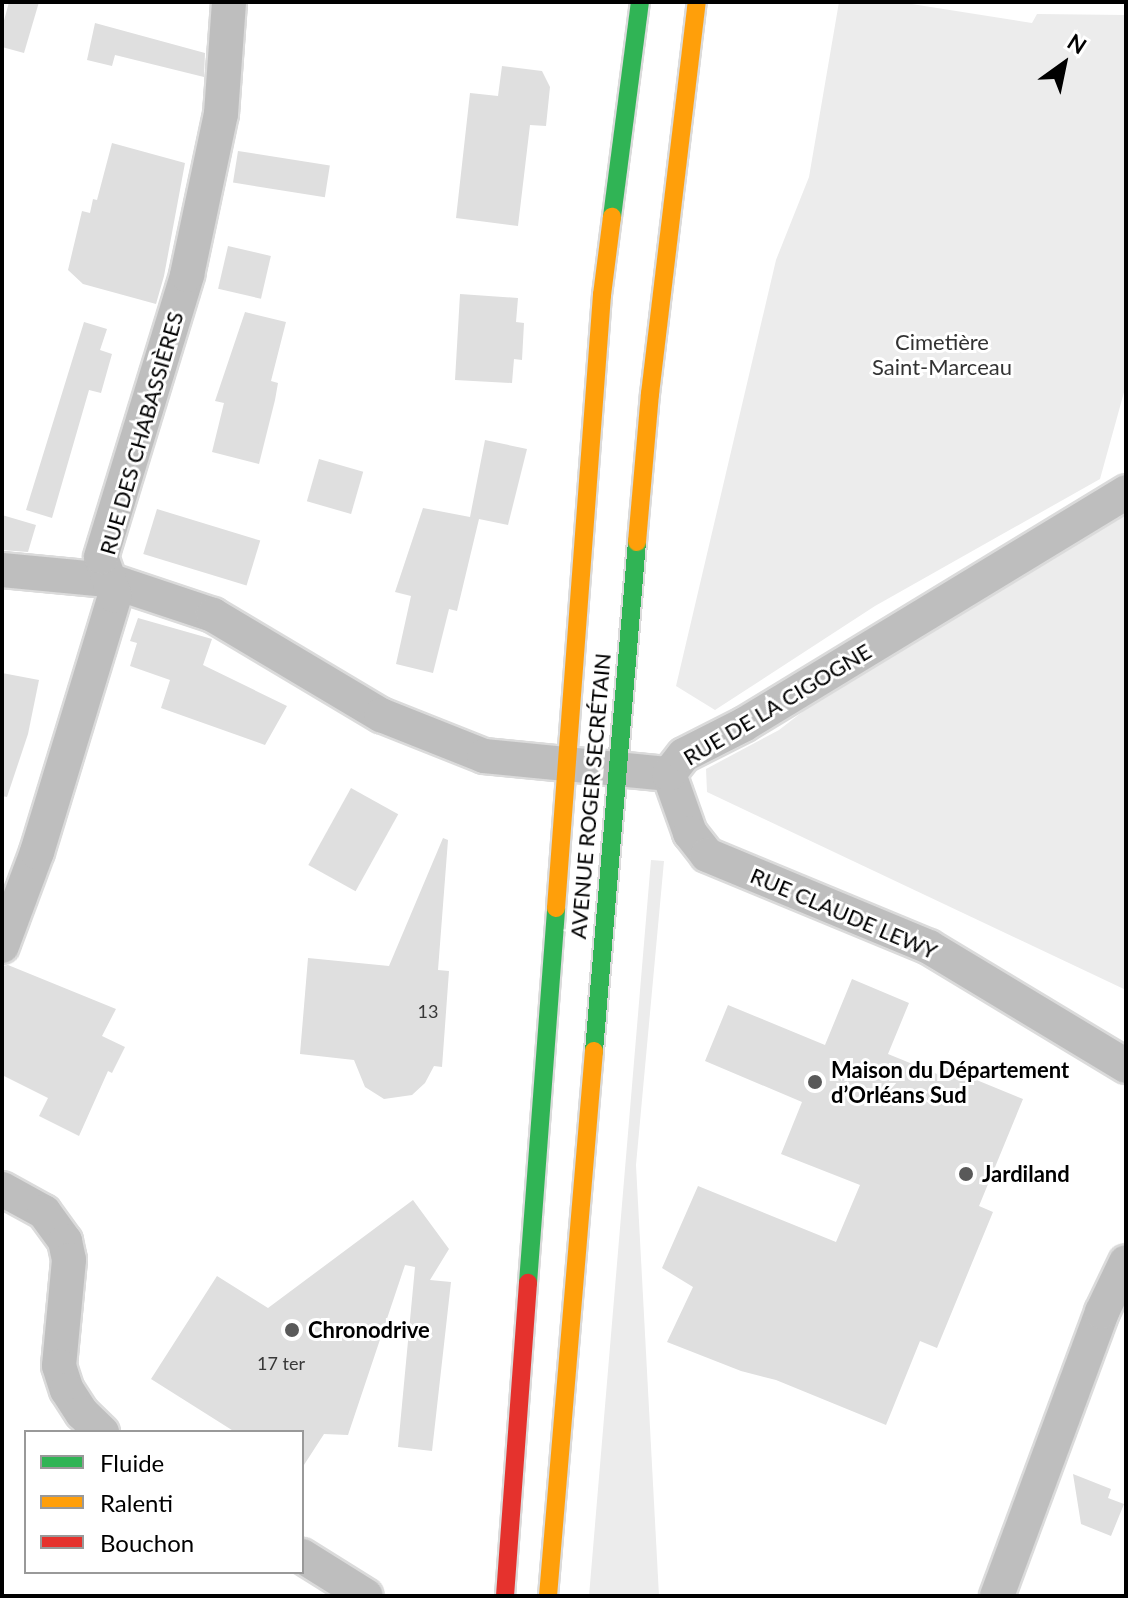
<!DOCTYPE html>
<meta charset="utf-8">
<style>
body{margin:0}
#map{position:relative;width:1128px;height:1598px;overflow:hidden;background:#fff;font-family:Lato,sans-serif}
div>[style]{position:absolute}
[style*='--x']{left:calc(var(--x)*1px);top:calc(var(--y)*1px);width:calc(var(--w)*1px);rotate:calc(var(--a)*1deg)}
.green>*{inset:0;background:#ececec}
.building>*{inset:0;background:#dfdfdf;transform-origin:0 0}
.roads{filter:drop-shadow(2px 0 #dbdbdb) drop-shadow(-2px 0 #dbdbdb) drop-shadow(0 2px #dbdbdb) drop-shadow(0 -2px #dbdbdb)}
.street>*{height:34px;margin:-17px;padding:0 17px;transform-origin:17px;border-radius:17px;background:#bebebe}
.fast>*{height:18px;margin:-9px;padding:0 9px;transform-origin:9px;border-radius:9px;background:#30b455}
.slow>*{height:18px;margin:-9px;padding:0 9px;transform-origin:9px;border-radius:9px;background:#ff9f0a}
.jam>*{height:18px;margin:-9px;padding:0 9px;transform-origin:9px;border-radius:9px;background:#e5322d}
.dots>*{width:22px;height:22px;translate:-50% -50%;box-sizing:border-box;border:4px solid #fff;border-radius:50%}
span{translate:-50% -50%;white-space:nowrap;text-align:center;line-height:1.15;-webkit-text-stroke:6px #fff;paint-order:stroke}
.number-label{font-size:18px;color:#383838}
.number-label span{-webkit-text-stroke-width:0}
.park-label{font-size:22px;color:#333}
.street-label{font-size:22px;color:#000}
.poi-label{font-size:22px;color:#000;font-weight:700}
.left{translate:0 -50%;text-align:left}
.frame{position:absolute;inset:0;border:4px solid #000;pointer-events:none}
.legend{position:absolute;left:24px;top:1430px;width:280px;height:144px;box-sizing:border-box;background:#fff;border:2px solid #999;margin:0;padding:10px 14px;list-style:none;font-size:24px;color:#000}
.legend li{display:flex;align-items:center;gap:16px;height:40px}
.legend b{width:40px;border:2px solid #999}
.north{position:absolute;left:1024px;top:24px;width:80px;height:80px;-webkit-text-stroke:6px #fff;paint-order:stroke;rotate:33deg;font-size:22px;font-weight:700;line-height:32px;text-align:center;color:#000}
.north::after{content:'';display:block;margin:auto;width:28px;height:36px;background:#000;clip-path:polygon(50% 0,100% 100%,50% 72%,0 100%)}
</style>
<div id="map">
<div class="green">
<i style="clip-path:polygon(839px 2px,899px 2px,1032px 23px,1037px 14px,1126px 15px,1126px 385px,1100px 479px,875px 606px,715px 710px,676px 686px,776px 260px,809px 177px)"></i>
<i style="clip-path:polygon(1126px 515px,1126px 990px,707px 792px,706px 769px,779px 730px,819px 699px)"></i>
<i style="clip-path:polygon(651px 860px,664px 861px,636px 1165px,659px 1596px,589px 1596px)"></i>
</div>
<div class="building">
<i style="clip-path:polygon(9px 2px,39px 2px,24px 53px,2px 47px,2px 28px)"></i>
<i style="clip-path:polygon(95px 23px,205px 53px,204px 77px,115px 55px,112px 66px,87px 60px)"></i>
<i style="clip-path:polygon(502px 66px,542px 71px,550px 87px,546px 126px,530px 125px,518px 226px,456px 218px,470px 93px,498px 96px)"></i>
<i style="clip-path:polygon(112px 143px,185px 163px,164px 276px,156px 304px,83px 284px,68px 270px,82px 211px,90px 213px,93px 199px,97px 200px)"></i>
<i style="left:238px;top:151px;width:93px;height:32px;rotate:9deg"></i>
<i style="left:228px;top:246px;width:44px;height:44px;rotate:13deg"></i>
<i style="clip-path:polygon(460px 294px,518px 298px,516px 322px,524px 323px,522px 360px,514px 359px,512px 383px,455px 380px)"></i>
<i style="clip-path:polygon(245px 312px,286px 322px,271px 381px,278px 383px,275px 400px,259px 464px,212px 452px,224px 403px,215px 401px)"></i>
<i style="clip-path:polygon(84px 322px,107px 329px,100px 350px,112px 354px,101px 393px,89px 390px,52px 518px,26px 510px)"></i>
<i style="clip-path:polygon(485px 440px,527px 449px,508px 525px,479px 519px,457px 611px,449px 609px,433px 673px,396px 664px,411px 596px,395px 592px,423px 508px,470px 517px)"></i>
<i style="left:319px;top:459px;width:46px;height:44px;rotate:16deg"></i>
<i style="left:157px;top:509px;width:108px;height:47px;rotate:17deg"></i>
<i style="clip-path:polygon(2px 515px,36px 525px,28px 552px,2px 550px)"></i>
<i style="clip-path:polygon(138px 618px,212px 639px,203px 665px,287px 706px,265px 745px,161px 708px,170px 680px,130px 666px,137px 643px,130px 641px)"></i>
<i style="clip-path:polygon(2px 673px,39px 680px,28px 734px,7px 797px,2px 796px)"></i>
<i style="left:351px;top:788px;width:54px;height:88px;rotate:29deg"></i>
<i style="clip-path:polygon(443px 838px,448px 840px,438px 970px,449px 971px,442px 1067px,434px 1066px,425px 1083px,412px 1095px,384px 1099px,365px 1087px,354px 1060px,300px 1054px,308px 958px,389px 966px)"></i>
<i style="clip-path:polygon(8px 965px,116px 1009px,102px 1036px,125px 1047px,112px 1073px,108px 1071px,79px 1136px,39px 1116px,48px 1098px,2px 1075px,2px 966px)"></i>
<i style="clip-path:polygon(852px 979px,909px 1003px,888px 1054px,937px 1074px,940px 1065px,1023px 1099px,979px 1206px,993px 1212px,937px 1348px,920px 1341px,886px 1425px,776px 1380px,741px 1371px,667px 1342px,693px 1287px,662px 1268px,698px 1186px,836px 1242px,860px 1185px,781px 1154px,802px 1102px,705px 1061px,728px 1005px,825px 1045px)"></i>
<i style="clip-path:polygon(413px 1200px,449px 1249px,430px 1280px,451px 1282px,432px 1451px,398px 1447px,415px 1267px,405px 1265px,348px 1435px,324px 1434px,302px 1468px,302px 1432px,235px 1432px,151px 1379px,217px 1276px,268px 1308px)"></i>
<i style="clip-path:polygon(1073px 1474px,1111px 1489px,1108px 1498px,1124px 1504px,1111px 1536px,1081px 1524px)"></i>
</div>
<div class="roads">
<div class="street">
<i style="--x:2;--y:570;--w:106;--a:5.4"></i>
<i style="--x:108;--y:580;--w:111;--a:18.4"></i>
<i style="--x:213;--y:615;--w:196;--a:30.8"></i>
<i style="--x:381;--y:715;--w:111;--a:21.7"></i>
<i style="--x:484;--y:756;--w:186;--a:5.6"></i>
<i style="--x:669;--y:774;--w:63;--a:70.4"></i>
<i style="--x:690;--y:833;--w:28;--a:52"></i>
<i style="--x:707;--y:855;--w:240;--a:22.5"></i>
<i style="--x:929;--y:947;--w:230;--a:31.1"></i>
<i style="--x:669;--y:774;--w:24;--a:-52"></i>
<i style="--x:684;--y:755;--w:68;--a:-26.9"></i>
<i style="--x:745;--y:724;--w:446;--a:-31.3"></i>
<i style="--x:2;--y:946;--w:100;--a:-69.6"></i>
<i style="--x:37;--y:852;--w:268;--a:-73.1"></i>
<i style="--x:115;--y:596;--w:41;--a:-109.7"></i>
<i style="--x:101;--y:557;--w:295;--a:-73"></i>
<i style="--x:187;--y:275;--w:165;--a:-78.1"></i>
<i style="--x:221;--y:114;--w:112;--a:-85.9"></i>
<i style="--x:2;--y:1189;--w:48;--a:28.7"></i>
<i style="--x:44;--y:1212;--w:36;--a:54"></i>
<i style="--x:65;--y:1241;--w:19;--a:78"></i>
<i style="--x:69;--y:1260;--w:106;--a:95.4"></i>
<i style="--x:59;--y:1366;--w:25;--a:72"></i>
<i style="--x:67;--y:1390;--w:27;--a:57"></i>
<i style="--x:82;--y:1413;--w:28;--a:44"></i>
<i style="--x:302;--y:1556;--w:75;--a:32"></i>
<i style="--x:997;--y:1596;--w:303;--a:-69.7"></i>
<i style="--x:1102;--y:1312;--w:55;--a:-64.4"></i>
</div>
<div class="fast">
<i style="--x:612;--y:217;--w:217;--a:-82.6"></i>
<i style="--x:594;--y:1051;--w:511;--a:-85.17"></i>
<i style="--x:528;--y:1283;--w:376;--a:-85.7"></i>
</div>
<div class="slow">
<i style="--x:637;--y:542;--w:149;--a:-85"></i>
<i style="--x:650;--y:394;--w:395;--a:-83.2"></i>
<i style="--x:556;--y:908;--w:615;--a:-85.71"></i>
<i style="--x:602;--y:295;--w:79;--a:-82.7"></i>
<i style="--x:548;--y:1596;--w:547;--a:-85.18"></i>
</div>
<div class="jam">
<i style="--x:505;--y:1596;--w:314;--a:-85.8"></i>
</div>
</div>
<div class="dots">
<i style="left:815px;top:1082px;background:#595959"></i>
<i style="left:966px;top:1174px;background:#595959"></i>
<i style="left:292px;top:1330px;background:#595959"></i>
</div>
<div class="number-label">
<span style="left:428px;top:1011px">13</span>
<span style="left:281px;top:1363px">17 ter</span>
</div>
<div class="park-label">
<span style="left:942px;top:354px">Cimetière<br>Saint-Marceau</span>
</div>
<div class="street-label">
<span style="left:141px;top:433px;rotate:-74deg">RUE DES CHABASSIÈRES</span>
<span style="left:777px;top:704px;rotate:-31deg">RUE DE LA CIGOGNE</span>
<span style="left:590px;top:796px;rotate:-85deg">AVENUE ROGER SECRÉTAIN</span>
<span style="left:844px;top:913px;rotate:23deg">RUE CLAUDE LEWY</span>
</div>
<div class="poi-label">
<span class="left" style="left:831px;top:1082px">Maison du Département<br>d’Orléans Sud</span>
<span class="left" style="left:982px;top:1174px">Jardiland</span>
<span class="left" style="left:308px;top:1330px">Chronodrive</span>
</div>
<div class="frame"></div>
<ul class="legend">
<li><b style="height:10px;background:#30b455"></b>Fluide</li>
<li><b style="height:10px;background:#ff9f0a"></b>Ralenti</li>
<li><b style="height:10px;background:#e5322d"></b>Bouchon</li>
</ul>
<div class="north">N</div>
</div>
